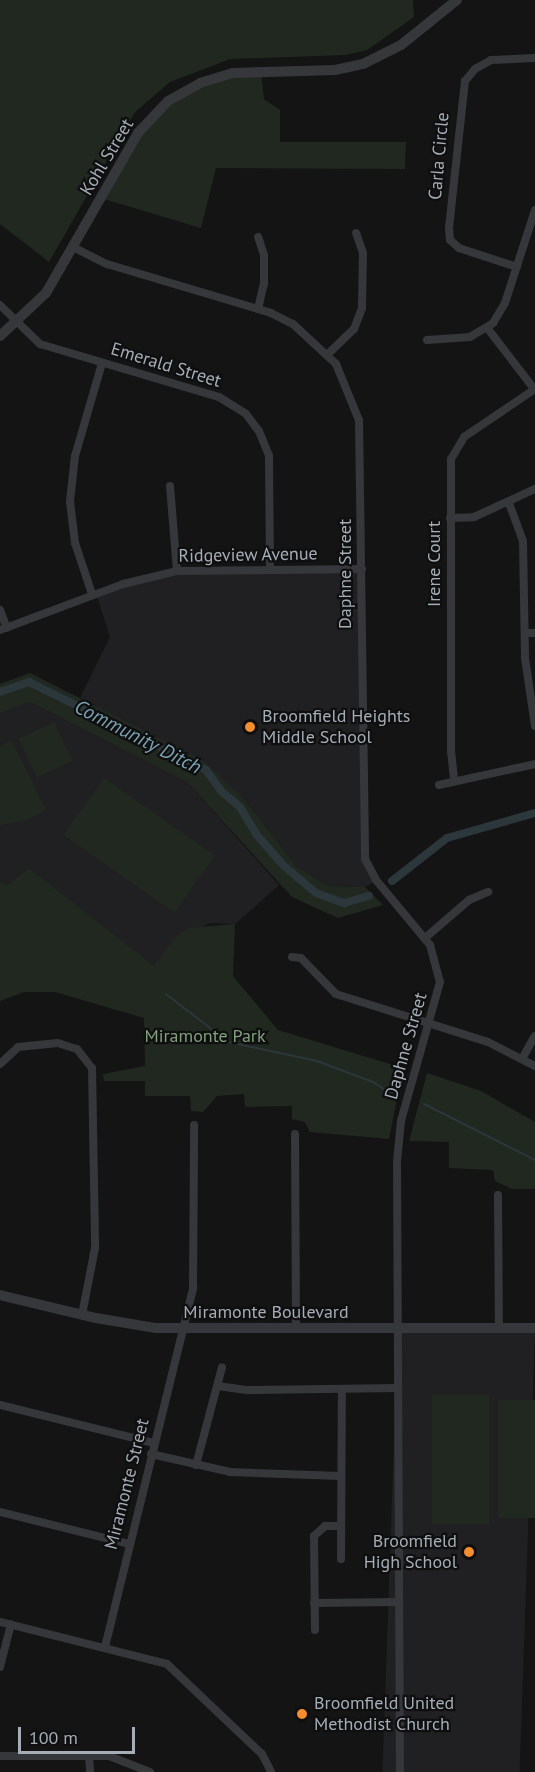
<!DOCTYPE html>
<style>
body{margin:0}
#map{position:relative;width:535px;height:1772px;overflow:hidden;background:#141415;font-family:"PT Sans",sans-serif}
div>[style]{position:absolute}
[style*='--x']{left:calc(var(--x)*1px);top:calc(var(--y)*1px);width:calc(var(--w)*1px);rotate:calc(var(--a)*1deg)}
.built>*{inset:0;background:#202022;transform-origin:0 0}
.green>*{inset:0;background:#202820;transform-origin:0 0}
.stream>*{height:2px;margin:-1px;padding:0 1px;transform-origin:1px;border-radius:1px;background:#2c373b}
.canal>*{height:8px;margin:-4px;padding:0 4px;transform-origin:4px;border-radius:4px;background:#2c373b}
.minor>*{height:8px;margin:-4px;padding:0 4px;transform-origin:4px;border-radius:4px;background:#35373a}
.tertiary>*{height:10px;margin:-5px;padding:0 5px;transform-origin:5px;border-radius:5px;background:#35373a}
.dots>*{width:16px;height:16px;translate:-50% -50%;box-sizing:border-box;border:3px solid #0f0f10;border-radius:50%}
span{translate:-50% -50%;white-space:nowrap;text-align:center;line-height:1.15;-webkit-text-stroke:4.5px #0f0f10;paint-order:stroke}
.street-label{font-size:18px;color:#a5adb6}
.poi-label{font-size:18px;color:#a5adb6}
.left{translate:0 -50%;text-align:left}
.right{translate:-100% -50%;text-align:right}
.park-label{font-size:18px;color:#80a17c}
.water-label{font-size:20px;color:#7ba2b2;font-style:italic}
.scale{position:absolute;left:18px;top:1727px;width:117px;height:27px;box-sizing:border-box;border:3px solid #a5adb6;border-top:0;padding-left:8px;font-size:18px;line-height:21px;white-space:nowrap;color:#a5adb6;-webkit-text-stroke:4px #0f0f10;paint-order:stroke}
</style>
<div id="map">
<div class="built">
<i style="clip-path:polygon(362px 569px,363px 847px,376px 880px,365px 887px,329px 886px,297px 867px,244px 799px,80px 698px,110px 637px,96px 593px,177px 571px)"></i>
<i style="clip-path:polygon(30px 702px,187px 782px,279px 885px,235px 924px,211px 923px,173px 939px,154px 967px,29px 868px,7px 885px,0 881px,0 713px)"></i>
<i style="left:398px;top:1328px;width:137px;height:444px;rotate:2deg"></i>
</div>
<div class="green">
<i style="clip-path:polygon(0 0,413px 0,414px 17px,367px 50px,346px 55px,230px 59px,170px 82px,135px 112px,49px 262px,0 224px)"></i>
<i style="clip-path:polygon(261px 71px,264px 99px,280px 110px,280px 142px,406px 142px,405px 169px,216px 168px,201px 228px,101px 198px,138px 133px,192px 87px)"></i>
<i style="clip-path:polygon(30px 673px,202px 760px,244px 799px,297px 867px,329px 886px,365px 887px,383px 905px,338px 918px,292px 897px,187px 782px,30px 702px,0 713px,0 684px)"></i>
<i style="left:54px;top:722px;width:43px;height:39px;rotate:65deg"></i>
<i style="clip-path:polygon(12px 741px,46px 810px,26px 820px,0 825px,0 746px)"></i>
<i style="left:104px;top:778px;width:135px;height:70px;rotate:35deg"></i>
<i style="clip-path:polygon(29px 868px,154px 966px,173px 939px,189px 928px,235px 924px,233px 976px,278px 1030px,403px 1068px,389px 1139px,310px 1132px,305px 1122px,292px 1119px,292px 1106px,245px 1107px,244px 1094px,217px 1096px,203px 1112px,191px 1111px,190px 1096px,145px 1096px,145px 1081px,104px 1081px,103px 1074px,145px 1066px,144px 1018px,55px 992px,24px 992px,0 1001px,0 881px,7px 885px)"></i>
<i style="clip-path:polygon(427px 1073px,481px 1091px,535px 1122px,535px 1189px,512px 1189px,495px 1181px,493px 1170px,449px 1168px,449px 1142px,409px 1141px)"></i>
<i style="left:432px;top:1395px;width:57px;height:129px"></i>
<i style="left:498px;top:1400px;width:37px;height:118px"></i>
</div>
<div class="stream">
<i style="--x:166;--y:994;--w:78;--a:37.7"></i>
<i style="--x:228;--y:1042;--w:91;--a:12.1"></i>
<i style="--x:317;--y:1061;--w:60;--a:20.6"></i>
<i style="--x:373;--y:1082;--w:27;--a:33"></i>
<i style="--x:424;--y:1104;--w:124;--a:26.8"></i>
</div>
<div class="canal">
<i style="--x:0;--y:692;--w:31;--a:-19"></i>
<i style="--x:29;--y:682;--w:198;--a:26.4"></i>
<i style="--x:206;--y:770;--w:26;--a:54"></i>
<i style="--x:221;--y:791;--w:25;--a:40"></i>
<i style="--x:240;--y:807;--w:31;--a:59"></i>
<i style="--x:256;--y:834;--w:41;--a:48.9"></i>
<i style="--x:283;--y:865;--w:43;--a:40.3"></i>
<i style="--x:316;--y:893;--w:30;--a:20"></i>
<i style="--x:344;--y:903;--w:26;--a:-16"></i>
<i style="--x:392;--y:881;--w:70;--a:-38"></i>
<i style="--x:447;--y:838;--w:91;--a:-15.9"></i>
</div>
<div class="minor">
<i style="--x:73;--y:247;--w:38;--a:27"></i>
<i style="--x:107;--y:264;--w:171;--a:16.6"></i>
<i style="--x:271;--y:313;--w:25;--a:27"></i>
<i style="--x:293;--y:324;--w:59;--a:42.9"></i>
<i style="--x:336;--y:364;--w:61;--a:67.7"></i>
<i style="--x:359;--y:420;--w:439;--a:89.2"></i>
<i style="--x:365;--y:859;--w:24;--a:62"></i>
<i style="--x:376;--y:880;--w:85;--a:50.3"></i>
<i style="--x:430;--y:945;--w:38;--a:75"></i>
<i style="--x:440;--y:982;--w:144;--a:105.7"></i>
<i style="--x:401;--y:1121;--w:41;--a:95.6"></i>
<i style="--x:397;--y:1162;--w:610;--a:89.72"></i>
<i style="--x:517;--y:267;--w:61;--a:-161.9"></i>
<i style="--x:459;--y:248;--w:12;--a:-138"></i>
<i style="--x:450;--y:240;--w:12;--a:-95"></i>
<i style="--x:449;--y:228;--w:148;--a:-83.8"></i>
<i style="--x:465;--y:81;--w:16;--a:-50"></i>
<i style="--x:475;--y:69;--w:18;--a:-29"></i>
<i style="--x:491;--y:60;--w:44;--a:-2.6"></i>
<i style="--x:0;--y:305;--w:56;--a:44.3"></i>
<i style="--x:40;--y:344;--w:187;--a:16.5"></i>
<i style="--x:219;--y:397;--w:32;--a:32"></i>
<i style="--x:246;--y:414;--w:21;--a:53"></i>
<i style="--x:259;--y:431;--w:27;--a:68"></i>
<i style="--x:269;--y:456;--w:113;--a:89.5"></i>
<i style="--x:258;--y:309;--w:26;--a:-77"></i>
<i style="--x:264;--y:284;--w:29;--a:-90"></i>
<i style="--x:264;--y:255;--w:19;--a:-108"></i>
<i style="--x:488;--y:329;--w:77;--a:52.4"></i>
<i style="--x:427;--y:340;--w:43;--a:-4"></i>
<i style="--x:470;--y:337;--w:27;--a:-31"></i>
<i style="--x:493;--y:323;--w:23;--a:-59"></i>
<i style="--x:505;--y:303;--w:98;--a:-72.1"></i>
<i style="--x:328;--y:354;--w:36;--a:-44"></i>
<i style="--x:354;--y:329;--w:22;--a:-69"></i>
<i style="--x:362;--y:308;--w:55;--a:-89"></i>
<i style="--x:363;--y:253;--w:21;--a:-109"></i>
<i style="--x:170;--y:486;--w:85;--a:85.3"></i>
<i style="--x:509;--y:503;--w:40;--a:69.8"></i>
<i style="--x:523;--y:541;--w:117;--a:89"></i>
<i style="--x:525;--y:658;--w:69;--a:81.6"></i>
<i style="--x:450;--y:518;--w:24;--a:-2"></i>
<i style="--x:474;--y:517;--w:67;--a:-24.7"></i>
<i style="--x:92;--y:594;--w:54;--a:-108.4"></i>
<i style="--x:75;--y:543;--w:42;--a:-96.8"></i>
<i style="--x:70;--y:501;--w:45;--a:-83.7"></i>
<i style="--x:75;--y:456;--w:97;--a:-73.8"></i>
<i style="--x:0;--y:610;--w:19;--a:69"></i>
<i style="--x:0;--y:630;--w:131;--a:-20.5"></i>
<i style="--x:123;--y:584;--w:56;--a:-13.5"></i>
<i style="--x:177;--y:571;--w:185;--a:-0.6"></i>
<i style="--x:525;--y:633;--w:10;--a:0"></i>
<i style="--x:454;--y:779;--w:27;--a:-96"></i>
<i style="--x:451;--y:752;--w:293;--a:-90"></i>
<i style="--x:451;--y:459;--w:26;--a:-59"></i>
<i style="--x:464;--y:437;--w:86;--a:-34.1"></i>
<i style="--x:439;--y:785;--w:98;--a:-12.3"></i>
<i style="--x:425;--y:938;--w:58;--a:-40.8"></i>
<i style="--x:469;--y:900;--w:21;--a:-23"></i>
<i style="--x:292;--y:957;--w:9;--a:6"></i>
<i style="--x:301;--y:958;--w:50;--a:45.8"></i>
<i style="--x:336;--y:994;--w:159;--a:17.5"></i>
<i style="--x:488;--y:1042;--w:53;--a:27.1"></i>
<i style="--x:522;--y:1059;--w:26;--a:-61"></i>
<i style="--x:0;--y:1064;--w:25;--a:-43"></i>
<i style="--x:18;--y:1047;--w:40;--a:-5.7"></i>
<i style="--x:58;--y:1043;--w:20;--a:18"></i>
<i style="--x:77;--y:1049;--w:24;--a:52"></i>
<i style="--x:92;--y:1068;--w:180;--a:89"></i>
<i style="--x:95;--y:1248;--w:68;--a:101"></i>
<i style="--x:295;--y:1134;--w:194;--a:89.7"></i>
<i style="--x:498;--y:1195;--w:133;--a:89.6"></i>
<i style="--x:218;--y:1386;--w:30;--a:8"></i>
<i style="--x:248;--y:1390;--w:150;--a:-0.8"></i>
<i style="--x:0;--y:1405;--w:159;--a:13.9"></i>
<i style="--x:151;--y:1454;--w:81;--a:12.8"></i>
<i style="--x:230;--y:1472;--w:111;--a:2.1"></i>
<i style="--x:196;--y:1465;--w:101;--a:-75.1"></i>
<i style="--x:0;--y:1512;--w:133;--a:13.9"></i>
<i style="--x:341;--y:1559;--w:170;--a:-89.7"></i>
<i style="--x:314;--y:1603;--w:85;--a:-0.7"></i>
<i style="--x:0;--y:1622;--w:172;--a:14.1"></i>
<i style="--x:167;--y:1664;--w:131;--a:43.5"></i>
<i style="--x:262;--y:1754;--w:20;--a:63"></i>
<i style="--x:315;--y:1630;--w:94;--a:-90.6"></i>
<i style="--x:314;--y:1536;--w:15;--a:-42"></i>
<i style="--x:325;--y:1526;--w:16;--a:0"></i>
<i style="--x:105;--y:1647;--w:370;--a:-76.2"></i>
<i style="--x:193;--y:1288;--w:163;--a:-89.6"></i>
<i style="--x:0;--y:1667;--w:44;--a:-75.7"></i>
<i style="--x:0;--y:1756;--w:109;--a:0"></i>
<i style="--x:109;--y:1756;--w:44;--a:21.3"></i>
<i style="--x:89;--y:1756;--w:16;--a:86"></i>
</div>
<div class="tertiary">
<i style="--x:0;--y:336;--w:63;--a:-43.1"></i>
<i style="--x:46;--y:293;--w:185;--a:-60.1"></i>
<i style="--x:138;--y:133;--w:44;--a:-46.8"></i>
<i style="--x:168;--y:101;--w:37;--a:-29"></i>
<i style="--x:200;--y:83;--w:34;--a:-17"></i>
<i style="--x:233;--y:73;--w:102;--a:-1.7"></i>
<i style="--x:335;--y:70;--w:29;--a:-12"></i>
<i style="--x:363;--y:64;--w:42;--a:-26.6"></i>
<i style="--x:401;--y:45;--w:72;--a:-38.8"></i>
<i style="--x:0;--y:1295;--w:99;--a:13.5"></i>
<i style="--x:96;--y:1318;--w:61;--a:9.5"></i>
<i style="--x:156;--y:1328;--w:379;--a:0"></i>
</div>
<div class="dots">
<i style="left:250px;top:727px;background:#f48d2d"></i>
<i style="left:469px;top:1552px;background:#f48d2d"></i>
<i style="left:302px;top:1714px;background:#f48d2d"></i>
</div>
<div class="street-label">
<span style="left:439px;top:156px;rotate:-85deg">Carla Circle</span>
<span style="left:107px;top:157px;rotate:-59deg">Kohl Street</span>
<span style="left:166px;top:365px;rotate:17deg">Emerald Street</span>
<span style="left:248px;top:555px;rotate:-1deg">Ridgeview Avenue</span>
<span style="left:434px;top:564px;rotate:-90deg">Irene Court</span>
<span style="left:345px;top:574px;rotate:-90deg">Daphne Street</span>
<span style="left:406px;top:1046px;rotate:-74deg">Daphne Street</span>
<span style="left:266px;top:1312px">Miramonte Boulevard</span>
<span style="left:127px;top:1484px;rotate:-76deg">Miramonte Street</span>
</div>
<div class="poi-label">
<span class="left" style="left:262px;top:727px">Broomfield Heights<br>Middle School</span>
<span class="right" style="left:457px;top:1552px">Broomfield<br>High School</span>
<span class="left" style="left:314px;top:1714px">Broomfield United<br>Methodist Church</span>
</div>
<div class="park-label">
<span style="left:205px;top:1036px">Miramonte Park</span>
</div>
<div class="water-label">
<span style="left:138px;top:737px;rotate:27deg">Community Ditch</span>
</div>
<div class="scale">100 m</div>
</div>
